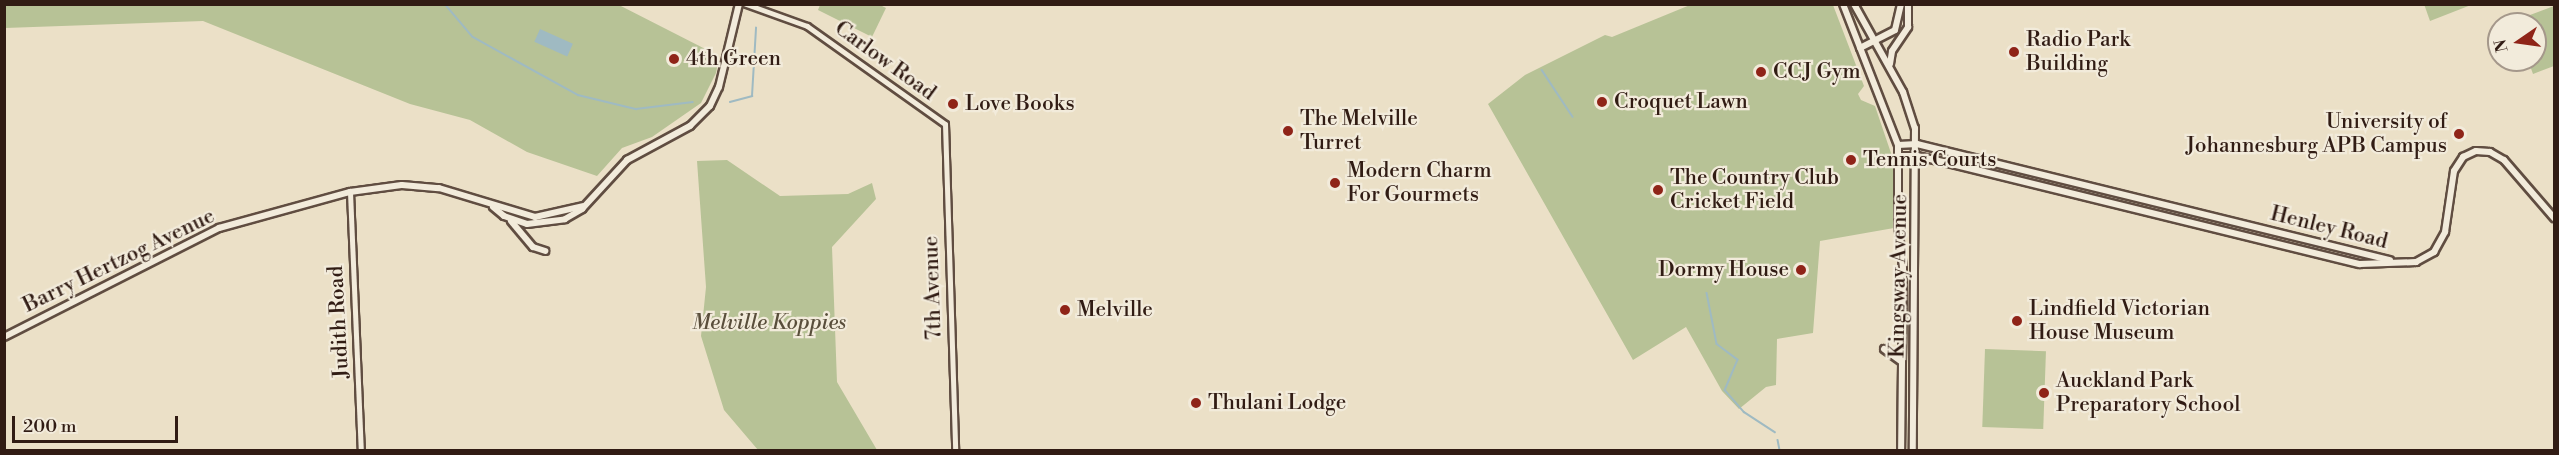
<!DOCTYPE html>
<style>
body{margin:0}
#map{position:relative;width:2559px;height:455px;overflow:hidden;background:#ebe0c7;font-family:"Libre Bodoni",serif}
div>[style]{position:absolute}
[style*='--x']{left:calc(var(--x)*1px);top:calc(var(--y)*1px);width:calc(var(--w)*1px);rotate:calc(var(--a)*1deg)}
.green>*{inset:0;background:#b7c296;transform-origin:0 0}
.water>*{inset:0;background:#9fbac2;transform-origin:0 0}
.stream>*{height:1.5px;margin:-0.75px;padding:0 0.75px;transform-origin:0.75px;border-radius:0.75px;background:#9fbac2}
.roads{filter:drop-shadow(2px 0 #604d41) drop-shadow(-2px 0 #604d41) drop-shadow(0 2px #604d41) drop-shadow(0 -2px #604d41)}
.tertiary>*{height:5px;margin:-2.5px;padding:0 2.5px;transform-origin:2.5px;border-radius:2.5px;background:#f2ebdb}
.secondary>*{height:6px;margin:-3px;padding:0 3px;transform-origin:3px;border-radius:3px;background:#f2ebdb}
.dots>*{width:16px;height:16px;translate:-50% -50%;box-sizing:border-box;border:3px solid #f2ebdb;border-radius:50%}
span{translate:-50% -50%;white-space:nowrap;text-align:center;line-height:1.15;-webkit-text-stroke:4.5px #f2ebdb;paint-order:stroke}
.poi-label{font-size:21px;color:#311c14}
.left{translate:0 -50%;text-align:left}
.right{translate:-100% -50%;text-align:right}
.street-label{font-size:21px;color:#311c14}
.park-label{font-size:21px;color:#594e3b;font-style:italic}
.frame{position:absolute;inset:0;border:6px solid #311c14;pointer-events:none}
.north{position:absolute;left:2487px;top:12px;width:60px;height:60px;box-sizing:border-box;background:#f2ebdb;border:2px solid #a5988b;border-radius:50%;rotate:257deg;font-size:16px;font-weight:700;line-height:24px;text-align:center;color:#311c14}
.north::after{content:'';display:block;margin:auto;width:21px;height:27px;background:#8f2418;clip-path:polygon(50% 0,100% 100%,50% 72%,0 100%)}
.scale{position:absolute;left:12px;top:416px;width:166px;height:27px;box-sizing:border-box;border:3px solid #311c14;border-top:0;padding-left:8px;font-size:18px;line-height:21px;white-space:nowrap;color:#311c14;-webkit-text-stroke:4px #f2ebdb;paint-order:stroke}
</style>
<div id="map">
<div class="green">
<i style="clip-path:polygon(5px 4px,617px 4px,719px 56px,716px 73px,701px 103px,652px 137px,622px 148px,597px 176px,527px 152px,470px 120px,410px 104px,203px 21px,5px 28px)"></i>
<i style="clip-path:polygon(2424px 4px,2471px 4px,2471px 5px,2430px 21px)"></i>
<i style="clip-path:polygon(820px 5px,880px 5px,886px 8px,872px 37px,818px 10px)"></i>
<i style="clip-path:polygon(1690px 5px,1833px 5px,1864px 86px,1858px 94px,1861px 100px,1875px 106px,1893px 159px,1894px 228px,1820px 241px,1813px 333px,1777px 339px,1776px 385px,1766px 387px,1739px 409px,1722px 391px,1686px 327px,1633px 360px,1488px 104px,1525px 75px,1605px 35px,1612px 37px)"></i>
<i style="clip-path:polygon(2554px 6px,2554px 66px,2533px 74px,2528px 60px,2535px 60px,2535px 24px,2514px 21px)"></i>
<i style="clip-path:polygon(727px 160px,780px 196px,848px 194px,872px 183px,876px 199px,832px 247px,837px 382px,877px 450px,758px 450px,724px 410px,701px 336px,706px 287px,697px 161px)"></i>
<i style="left:1985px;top:349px;width:61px;height:78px;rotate:2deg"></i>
</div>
<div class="water">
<i style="left:540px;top:29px;width:36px;height:14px;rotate:24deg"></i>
</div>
<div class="stream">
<i style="--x:445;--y:4;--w:43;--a:49.7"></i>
<i style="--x:473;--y:37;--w:120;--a:28.9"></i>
<i style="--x:578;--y:95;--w:60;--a:13.6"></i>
<i style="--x:636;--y:109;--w:57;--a:-7"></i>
<i style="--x:1542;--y:70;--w:56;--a:56.6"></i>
<i style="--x:730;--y:102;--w:23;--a:-15"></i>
<i style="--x:752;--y:96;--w:68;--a:-86.6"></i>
<i style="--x:1707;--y:293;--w:52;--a:78.9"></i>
<i style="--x:1717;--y:344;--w:26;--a:37"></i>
<i style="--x:1738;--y:360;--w:33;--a:113"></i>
<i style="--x:1725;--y:390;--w:29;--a:49"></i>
<i style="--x:1744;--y:412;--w:37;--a:33"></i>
<i style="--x:1778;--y:440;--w:10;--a:79"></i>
</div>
<div class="roads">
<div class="tertiary">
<i style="--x:746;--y:4;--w:65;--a:19.8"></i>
<i style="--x:807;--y:26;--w:169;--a:35.4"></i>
<i style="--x:945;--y:124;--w:326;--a:88.2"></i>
<i style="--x:350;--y:192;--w:258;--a:87.6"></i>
</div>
<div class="secondary">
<i style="--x:1843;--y:4;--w:151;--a:68.7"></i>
<i style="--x:1898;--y:145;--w:79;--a:90"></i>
<i style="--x:1898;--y:224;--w:44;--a:83.5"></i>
<i style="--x:1903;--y:268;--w:182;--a:90.6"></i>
<i style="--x:1854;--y:4;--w:101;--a:60.9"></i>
<i style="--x:1903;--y:92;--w:38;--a:72"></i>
<i style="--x:1915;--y:128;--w:322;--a:90.4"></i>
<i style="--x:1860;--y:48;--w:39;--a:-27"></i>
<i style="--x:1895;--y:30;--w:27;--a:-77"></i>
<i style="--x:1890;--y:64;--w:13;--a:-81"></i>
<i style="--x:1892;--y:51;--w:29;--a:-56"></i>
<i style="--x:1908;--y:27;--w:23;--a:-90"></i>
<i style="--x:1898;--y:145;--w:19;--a:-3"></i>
<i style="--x:1917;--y:144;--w:487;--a:13.8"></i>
<i style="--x:1899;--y:156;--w:18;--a:0"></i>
<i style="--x:1917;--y:156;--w:40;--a:13"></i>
<i style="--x:1956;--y:165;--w:416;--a:13.8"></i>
<i style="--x:2360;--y:264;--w:56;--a:-2"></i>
<i style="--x:2416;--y:262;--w:21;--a:-29"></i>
<i style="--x:2434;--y:252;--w:23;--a:-61"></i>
<i style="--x:2445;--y:232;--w:62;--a:-81.6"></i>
<i style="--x:2454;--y:171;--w:17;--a:-57"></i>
<i style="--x:2463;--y:157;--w:14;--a:-25"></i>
<i style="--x:2476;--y:151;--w:14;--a:4"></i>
<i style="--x:2490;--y:152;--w:16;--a:30"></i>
<i style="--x:2504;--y:160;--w:77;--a:49.2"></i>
<i style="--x:493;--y:207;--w:14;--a:39"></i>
<i style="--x:504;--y:216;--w:24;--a:19"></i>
<i style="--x:527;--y:224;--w:38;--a:-7"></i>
<i style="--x:565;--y:219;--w:20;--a:-30"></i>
<i style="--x:582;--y:209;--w:67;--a:-47.4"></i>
<i style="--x:627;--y:160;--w:72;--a:-28.4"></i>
<i style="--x:690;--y:126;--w:28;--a:-45"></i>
<i style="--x:710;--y:106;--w:21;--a:-65"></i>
<i style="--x:719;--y:87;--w:85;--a:-76.5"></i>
<i style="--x:511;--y:221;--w:34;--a:50"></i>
<i style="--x:533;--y:247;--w:13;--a:18"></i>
<i style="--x:4;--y:337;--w:241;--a:-26.9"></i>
<i style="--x:219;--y:228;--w:136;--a:-15.4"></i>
<i style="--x:350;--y:192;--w:52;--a:-7.7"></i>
<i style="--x:402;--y:185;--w:37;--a:5"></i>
<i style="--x:439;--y:188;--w:100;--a:16.8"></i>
<i style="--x:535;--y:217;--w:49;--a:-12.9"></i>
<i style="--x:1884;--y:349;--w:22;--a:36"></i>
</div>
</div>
<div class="dots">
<i style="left:2014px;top:52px;background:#8f2418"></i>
<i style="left:674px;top:59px;background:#8f2418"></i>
<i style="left:1761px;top:72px;background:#8f2418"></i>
<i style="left:1602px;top:102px;background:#8f2418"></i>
<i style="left:953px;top:104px;background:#8f2418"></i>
<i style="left:1288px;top:131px;background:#8f2418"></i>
<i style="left:2459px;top:134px;background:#8f2418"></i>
<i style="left:1851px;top:160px;background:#8f2418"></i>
<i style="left:1335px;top:183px;background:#8f2418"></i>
<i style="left:1658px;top:190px;background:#8f2418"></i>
<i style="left:1801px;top:270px;background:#8f2418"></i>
<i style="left:1065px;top:310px;background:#8f2418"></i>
<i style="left:2017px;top:321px;background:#8f2418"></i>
<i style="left:2044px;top:393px;background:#8f2418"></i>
<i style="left:1196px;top:403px;background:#8f2418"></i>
</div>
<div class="poi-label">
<span class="left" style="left:2026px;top:52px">Radio Park<br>Building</span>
<span class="left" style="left:686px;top:59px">4th Green</span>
<span class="left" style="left:1773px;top:72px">CCJ Gym</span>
<span class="left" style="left:1614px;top:102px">Croquet Lawn</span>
<span class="left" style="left:965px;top:104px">Love Books</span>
<span class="left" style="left:1300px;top:131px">The Melville<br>Turret</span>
<span class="right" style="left:2447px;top:134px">University of<br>Johannesburg APB Campus</span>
<span class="left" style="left:1863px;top:160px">Tennis Courts</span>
<span class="left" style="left:1347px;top:183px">Modern Charm<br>For Gourmets</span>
<span class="left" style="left:1670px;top:190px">The Country Club<br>Cricket Field</span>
<span class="right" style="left:1789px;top:270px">Dormy House</span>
<span class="left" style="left:2029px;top:321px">Lindfield Victorian<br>House Museum</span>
<span class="left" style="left:1077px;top:310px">Melville</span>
<span class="left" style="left:2056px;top:393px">Auckland Park<br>Preparatory School</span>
<span class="left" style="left:1208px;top:403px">Thulani Lodge</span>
</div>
<div class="street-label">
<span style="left:885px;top:61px;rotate:36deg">Carlow Road</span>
<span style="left:2329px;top:228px;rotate:14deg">Henley Road</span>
<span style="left:119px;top:261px;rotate:-26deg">Barry Hertzog Avenue</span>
<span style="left:1899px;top:276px;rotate:-89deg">Kingsway Avenue</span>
<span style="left:933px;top:288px;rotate:-92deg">7th Avenue</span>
<span style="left:339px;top:322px;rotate:-93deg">Judith Road</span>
</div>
<div class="park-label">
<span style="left:769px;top:323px">Melville Koppies</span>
</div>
<div class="frame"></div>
<div class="north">N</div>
<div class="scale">200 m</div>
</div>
